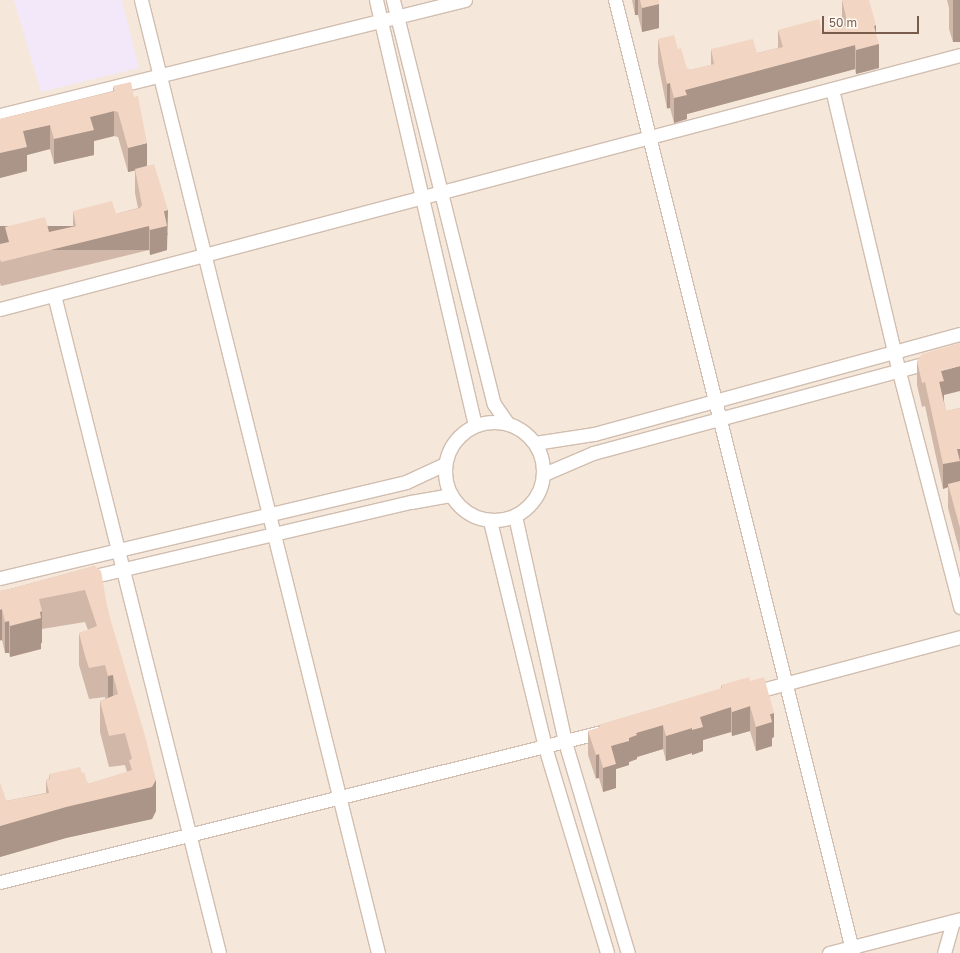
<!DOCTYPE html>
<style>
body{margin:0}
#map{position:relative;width:960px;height:953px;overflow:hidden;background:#fdf6ec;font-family:"Golos Text",sans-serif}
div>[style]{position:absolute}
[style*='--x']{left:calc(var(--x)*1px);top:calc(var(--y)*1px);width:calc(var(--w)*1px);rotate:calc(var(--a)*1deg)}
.residential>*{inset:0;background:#f5e8da;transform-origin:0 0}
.education>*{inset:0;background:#f3e8fa}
.roads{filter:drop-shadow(1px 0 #d1beb0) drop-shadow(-1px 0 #d1beb0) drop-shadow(0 1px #d1beb0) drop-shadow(0 -1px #d1beb0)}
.minor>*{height:13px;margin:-6.5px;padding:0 6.5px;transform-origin:6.5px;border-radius:6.5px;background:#fff}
.minor>.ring{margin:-6.5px;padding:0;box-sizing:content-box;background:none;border:13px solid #fff;border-radius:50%}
.wall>*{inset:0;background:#d1b7a8}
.shaded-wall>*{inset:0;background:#aa9588;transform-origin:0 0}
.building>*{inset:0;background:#f3d5c3}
span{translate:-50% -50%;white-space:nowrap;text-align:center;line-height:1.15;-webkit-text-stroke:3px #fffaf3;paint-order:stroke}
.scale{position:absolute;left:822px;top:16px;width:97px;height:18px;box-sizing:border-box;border:2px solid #7a5c4d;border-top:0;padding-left:5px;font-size:12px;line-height:14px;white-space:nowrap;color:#7a5c4d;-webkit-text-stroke:3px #fffaf3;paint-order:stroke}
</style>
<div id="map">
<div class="residential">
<i style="left:0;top:0;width:960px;height:953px"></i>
</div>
<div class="education">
<i style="clip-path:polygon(14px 0,122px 0,139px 68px,41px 92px)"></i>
</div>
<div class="roads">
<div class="minor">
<i style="--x:141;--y:0;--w:982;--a:76.03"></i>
<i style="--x:376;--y:0;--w:437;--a:76.9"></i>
<i style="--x:393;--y:0;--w:416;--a:76"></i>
<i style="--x:494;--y:404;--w:24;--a:55"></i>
<i style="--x:615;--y:0;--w:982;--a:75.98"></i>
<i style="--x:832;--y:89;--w:291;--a:76.7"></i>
<i style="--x:899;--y:372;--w:243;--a:75.4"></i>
<i style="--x:0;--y:115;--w:479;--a:-13.9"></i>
<i style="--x:54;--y:295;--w:678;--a:75.92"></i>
<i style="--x:0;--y:309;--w:993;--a:-14.82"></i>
<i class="ring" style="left:445px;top:422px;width:85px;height:85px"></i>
<i style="--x:535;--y:443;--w:60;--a:-8.7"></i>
<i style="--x:594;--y:434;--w:379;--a:-15.3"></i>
<i style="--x:544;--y:474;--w:53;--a:-23.2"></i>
<i style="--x:593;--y:453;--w:380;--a:-15.1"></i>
<i style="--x:515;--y:516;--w:231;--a:77.5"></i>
<i style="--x:565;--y:742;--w:220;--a:73.4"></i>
<i style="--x:490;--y:521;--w:233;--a:76.3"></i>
<i style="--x:545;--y:747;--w:215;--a:73.2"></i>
<i style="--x:0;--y:578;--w:417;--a:-13.3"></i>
<i style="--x:406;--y:482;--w:43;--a:-24.8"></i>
<i style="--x:86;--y:578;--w:334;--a:-13.2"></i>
<i style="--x:411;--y:502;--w:41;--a:-9.9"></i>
<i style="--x:750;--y:693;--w:217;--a:-14.9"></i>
<i style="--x:0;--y:882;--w:624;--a:-14.01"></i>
<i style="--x:829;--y:953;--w:135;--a:-14.5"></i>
<i style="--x:944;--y:953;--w:33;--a:-74"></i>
</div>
</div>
<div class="wall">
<i style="clip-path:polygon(632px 0,659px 0,659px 28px,642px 32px,638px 15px,635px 15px)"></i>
<i style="clip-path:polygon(842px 0,876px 36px,879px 68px,856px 74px,855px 69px,687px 114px,687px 119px,674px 123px,670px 108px,667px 109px,658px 63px,658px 39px,678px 49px,687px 69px,690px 70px,711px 65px,711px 49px,757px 53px,778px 48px,778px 30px,822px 32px,843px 27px,842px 24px)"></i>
<i style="clip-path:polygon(947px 0,960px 0,953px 42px,949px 29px,949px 8px)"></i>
<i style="clip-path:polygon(113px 86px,147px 166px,168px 235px,167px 235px,167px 250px,150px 255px,149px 250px,1px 286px,0 283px,0 244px,5px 243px,5px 227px,49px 232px,73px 227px,73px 211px,116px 214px,138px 208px,135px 193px,135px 170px,128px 172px,118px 137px,114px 136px,94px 141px,94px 155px,54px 164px,50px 149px,27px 155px,27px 171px,0 178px,0 119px,113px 91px)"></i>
<i style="clip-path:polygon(917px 361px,944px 395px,944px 401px,946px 411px,960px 408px,960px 553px,948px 508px,948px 487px,943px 489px,925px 406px,922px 407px,917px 385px)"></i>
<i style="clip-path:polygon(95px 566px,108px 611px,156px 811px,152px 819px,66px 838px,0 857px,0 784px,6px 801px,46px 793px,46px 780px,49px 779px,49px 774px,82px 773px,88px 784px,127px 772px,125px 765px,109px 767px,100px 732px,100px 701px,105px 699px,105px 697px,89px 699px,79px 665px,79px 633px,88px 630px,85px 622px,42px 629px,42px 643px,41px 643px,41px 649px,10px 657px,9px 653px,5px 653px,2px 640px,0 641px,0 591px,10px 589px)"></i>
<i style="clip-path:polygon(750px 681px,774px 737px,772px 738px,772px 746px,756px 751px,750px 731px,732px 736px,731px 732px,703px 740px,703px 751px,692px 755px,692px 753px,666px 761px,663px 749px,637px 757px,637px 759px,629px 762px,629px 765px,616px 769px,616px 788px,603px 792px,599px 778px,596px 779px,588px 755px,588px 731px,599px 728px,599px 725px,721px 689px,721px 685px)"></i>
</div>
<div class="shaded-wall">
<i style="left:635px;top:0;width:3px;height:15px"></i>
<i style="left:953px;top:0;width:7px;height:42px"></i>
<i style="clip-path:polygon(659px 4px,659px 28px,642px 32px,642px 8px)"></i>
<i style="clip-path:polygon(876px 25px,876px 44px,879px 44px,879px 68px,856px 74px,856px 50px,874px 26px)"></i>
<i style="clip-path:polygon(855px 45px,855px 69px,687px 114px,687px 119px,674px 123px,674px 98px,685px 90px)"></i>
<i style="left:670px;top:83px;width:25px;height:3px;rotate:90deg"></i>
<i style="clip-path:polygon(114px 111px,114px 136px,94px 141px,94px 155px,54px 164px,54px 139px,90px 117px)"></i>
<i style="clip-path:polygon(50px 125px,50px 149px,27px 155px,27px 171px,0 178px,0 153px,23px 131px)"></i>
<i style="clip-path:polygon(147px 143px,147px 168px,128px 172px,128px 148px)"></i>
<i style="clip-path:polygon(168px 210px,167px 250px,150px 255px,150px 230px,164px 211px)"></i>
<i style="left:149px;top:226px;width:24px;height:152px;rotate:90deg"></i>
<i style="clip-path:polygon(960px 366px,960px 391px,944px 395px,944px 406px,939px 382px,941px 371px)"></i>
<i style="clip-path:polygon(957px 449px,960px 449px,960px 485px,948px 484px,948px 487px,943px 489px,943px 464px)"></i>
<i style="left:2px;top:609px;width:31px;height:2px;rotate:90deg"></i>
<i style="clip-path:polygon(42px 611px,42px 643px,41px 643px,41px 649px,10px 657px,10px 626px)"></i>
<i style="left:9px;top:621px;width:32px;height:4px;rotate:90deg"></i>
<i style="left:113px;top:675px;width:31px;height:5px;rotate:90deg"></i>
<i style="clip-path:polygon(750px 706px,750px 731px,732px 736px,732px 712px)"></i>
<i style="clip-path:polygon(731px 707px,731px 732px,703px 740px,703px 751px,692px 755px,692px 730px,700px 717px)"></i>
<i style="clip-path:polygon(774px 713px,774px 737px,772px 738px,772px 746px,756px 751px,756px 727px,770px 714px)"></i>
<i style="clip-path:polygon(663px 725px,663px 749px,637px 757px,637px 759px,629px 762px,629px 765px,616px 769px,616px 788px,603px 792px,603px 768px,611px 746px,629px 738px,636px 733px)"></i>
<i style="clip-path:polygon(692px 728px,692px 753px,666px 761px,666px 736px)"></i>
<i style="left:599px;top:754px;width:24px;height:3px;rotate:90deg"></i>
<i style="clip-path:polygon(156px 780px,156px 811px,152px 819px,66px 838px,0 857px,0 826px)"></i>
</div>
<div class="building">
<i style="clip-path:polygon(640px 0,659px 0,659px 4px,642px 8px)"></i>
<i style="clip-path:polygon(842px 0,869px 0,876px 25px,874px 26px,879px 44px,856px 50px,855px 45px,685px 90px,687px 95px,674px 98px,670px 83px,667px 84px,658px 39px,674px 35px,678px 49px,681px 48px,687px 69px,690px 70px,714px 64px,711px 49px,753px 39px,757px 53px,783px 47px,778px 30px,819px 19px,822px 32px,848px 25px)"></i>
<i style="clip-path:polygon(131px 82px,134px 97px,138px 96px,147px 143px,128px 148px,118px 112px,114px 111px,90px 117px,94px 130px,54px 139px,50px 125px,23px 131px,27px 147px,0 153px,0 119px,115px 91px,113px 86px)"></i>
<i style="clip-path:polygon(154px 164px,168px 210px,164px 211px,167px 226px,150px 230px,149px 226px,1px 262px,0 259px,0 244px,9px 242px,5px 227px,45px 217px,49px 232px,76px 226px,73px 211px,112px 201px,116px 214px,140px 208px,142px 205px,135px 169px)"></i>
<i style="clip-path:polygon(960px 343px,960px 366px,941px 371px,944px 381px,939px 382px,946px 411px,960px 408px,960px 449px,957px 449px,960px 461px,943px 464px,925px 382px,922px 383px,917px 361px,922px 354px)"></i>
<i style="clip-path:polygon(960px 481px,960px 528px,948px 484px)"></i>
<i style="clip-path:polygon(95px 566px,101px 571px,108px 611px,146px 739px,156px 780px,152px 787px,66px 807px,0 826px,0 784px,6px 801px,49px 793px,46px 780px,50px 779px,49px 774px,67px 770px,80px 767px,82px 773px,84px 772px,88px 784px,132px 770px,129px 760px,132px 759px,125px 733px,109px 736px,100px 701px,118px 694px,113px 675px,108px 676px,105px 665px,89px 668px,85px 656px,79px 633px,97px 626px,85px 590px,39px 599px,42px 611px,40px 612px,41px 618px,10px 626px,9px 621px,5px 622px,2px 609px,0 610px,0 591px,10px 589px)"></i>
<i style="clip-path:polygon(749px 677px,750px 681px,764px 677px,774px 713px,770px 714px,772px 722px,756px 727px,750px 706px,732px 712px,731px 707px,700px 717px,703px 727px,692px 730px,692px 728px,666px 736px,663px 725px,636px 733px,637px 735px,629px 738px,629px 741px,611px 746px,616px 764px,603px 768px,599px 754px,596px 755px,588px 731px,600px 727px,599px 725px,722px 688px,721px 685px)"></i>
</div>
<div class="scale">50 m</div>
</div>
